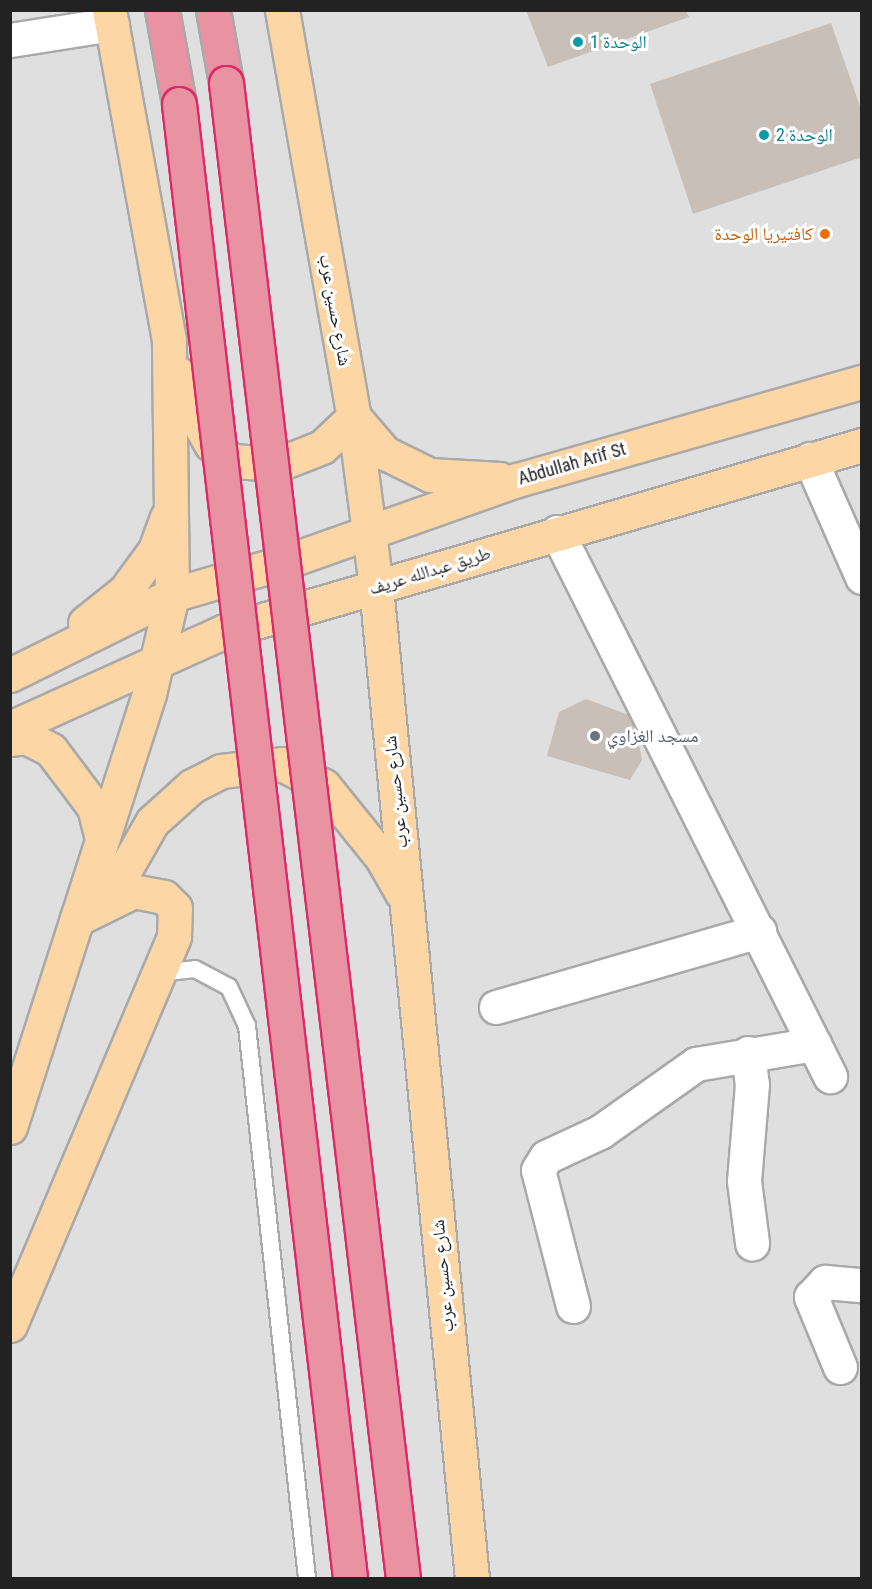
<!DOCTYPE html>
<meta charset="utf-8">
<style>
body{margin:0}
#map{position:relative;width:872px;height:1589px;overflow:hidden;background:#f2efe9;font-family:"Roboto Condensed","Noto Naskh Arabic",sans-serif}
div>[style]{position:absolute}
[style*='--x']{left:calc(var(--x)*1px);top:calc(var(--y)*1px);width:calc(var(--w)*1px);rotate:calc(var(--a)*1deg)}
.residential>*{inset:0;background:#e0dfdf;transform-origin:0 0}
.building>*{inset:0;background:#c7bfb8}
.roads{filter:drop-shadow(2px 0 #a9a9a9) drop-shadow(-2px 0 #a9a9a9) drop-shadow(0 2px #a9a9a9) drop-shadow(0 -2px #a9a9a9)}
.service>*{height:16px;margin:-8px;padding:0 8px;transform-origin:8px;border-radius:8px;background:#fff}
.minor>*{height:33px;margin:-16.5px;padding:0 16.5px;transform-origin:16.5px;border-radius:16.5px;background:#fff}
.primary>*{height:33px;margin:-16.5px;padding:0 16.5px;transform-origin:16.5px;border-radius:16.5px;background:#fcd6a4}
.motorway>*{height:33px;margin:-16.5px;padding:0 16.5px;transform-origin:16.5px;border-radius:16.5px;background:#e892a2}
.bridges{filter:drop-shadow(2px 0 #dc2a67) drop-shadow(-2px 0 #dc2a67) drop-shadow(0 2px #dc2a67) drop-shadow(0 -2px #dc2a67)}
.motorway-bridge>*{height:33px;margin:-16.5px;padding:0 16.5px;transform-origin:16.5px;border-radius:16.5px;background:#e892a2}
.dots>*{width:16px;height:16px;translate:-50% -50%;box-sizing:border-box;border:3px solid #fff;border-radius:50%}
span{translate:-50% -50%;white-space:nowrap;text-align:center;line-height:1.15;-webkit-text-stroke:6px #fff;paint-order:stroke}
.culture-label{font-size:18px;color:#0d838f}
.left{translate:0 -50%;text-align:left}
.food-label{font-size:18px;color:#c56008}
.right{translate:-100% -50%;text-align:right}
.street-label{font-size:18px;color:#222}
.worship-label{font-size:18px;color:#5b616d}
.frame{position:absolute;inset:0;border:12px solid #222;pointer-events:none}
</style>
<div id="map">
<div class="residential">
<i style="left:11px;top:11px;width:850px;height:1567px"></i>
</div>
<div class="building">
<i style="clip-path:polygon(526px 10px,686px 10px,689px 17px,548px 67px)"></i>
<i style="clip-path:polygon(831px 23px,862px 112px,862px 157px,693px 214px,650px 84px)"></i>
<i style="clip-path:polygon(586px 699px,634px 717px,642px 760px,630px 780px,547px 756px,559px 712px)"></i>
</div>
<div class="roads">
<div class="service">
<i style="--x:158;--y:973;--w:37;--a:-6"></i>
<i style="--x:195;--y:969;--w:38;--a:28"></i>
<i style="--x:229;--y:987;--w:43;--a:65.2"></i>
<i style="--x:247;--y:1026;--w:555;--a:83.8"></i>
</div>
<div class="minor">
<i style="--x:10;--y:40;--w:103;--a:-8.9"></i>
<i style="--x:810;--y:459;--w:129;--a:66.2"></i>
<i style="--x:557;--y:532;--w:609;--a:63.35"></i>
<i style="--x:496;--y:1007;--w:274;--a:-16.1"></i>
<i style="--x:748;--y:1053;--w:31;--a:83"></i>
<i style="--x:752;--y:1084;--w:97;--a:94.7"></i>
<i style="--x:744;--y:1181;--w:63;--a:82.6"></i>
<i style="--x:573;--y:1306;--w:140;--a:-104.4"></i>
<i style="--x:538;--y:1170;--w:15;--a:-58"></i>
<i style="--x:546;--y:1157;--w:60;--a:-24.8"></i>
<i style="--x:600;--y:1132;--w:118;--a:-35.3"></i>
<i style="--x:696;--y:1064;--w:120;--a:-9.6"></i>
<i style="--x:840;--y:1367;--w:76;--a:-112.5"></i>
<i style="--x:811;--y:1297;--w:21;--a:-47"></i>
<i style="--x:825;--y:1282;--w:37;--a:5"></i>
</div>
<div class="primary">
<i style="--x:282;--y:10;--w:413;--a:80"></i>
<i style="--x:354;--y:417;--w:171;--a:82.6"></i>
<i style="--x:376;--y:587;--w:996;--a:84.47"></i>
<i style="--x:179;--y:374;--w:27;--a:75"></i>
<i style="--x:186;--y:400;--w:51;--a:60.4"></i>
<i style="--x:211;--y:444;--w:27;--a:39"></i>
<i style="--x:232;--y:461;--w:47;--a:3.7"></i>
<i style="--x:279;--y:464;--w:46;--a:-21.6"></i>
<i style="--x:322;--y:447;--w:44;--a:-43.2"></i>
<i style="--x:354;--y:417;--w:48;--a:49.3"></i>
<i style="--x:385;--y:453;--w:50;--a:26.1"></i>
<i style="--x:430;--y:475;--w:70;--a:3.3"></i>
<i style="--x:85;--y:623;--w:51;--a:-38.7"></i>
<i style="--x:125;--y:591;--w:51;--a:-53.8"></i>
<i style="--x:155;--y:550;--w:35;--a:-70"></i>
<i style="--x:10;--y:675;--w:181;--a:-26.3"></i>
<i style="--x:172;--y:595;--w:121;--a:-16.3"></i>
<i style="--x:288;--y:561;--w:243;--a:-19.5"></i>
<i style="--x:517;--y:480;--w:359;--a:-15.9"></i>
<i style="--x:10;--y:728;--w:236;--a:-24.3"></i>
<i style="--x:225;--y:631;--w:664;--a:-16.28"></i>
<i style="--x:10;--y:739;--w:16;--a:-7"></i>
<i style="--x:26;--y:737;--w:28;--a:27"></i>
<i style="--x:51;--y:750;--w:71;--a:53"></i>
<i style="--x:94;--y:807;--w:30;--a:76"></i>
<i style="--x:107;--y:901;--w:91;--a:-60.3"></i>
<i style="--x:152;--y:822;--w:54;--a:-42"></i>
<i style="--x:192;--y:786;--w:33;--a:-27"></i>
<i style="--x:221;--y:771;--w:61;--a:-6.5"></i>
<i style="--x:282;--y:764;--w:47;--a:27.6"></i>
<i style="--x:324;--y:786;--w:92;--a:51.1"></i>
<i style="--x:382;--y:858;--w:40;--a:60.3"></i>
<i style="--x:10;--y:1127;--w:455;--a:-72.2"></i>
<i style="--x:149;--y:694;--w:102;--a:-76.9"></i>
<i style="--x:172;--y:595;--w:255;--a:-90.7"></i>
<i style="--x:169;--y:340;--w:335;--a:-100.3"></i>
<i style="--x:10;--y:1325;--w:422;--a:-67.1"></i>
<i style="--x:174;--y:936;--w:28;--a:-88"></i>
<i style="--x:175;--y:908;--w:16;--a:-135"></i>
<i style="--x:164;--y:897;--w:31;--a:-169"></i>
<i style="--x:134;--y:891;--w:64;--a:153.8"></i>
</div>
<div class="motorway">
<i style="--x:162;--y:10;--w:96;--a:79.7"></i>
<i style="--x:213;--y:10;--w:74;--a:79.9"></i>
</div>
</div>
<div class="bridges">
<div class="motorway-bridge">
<i style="--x:226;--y:83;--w:1505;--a:83.25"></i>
<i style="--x:179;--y:104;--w:1484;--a:83.38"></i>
</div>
</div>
<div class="dots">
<i style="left:578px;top:42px;background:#0f9aa8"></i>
<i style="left:764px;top:135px;background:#0f9aa8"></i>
<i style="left:825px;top:234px;background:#e8710a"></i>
<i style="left:595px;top:736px;background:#6b7280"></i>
</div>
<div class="culture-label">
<span class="left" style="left:590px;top:42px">الوحدة 1</span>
<span class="left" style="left:776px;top:135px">الوحدة 2</span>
</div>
<div class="food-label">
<span class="right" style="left:813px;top:234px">كافتيريا الوحدة</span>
</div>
<div class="street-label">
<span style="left:335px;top:310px;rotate:80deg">شارع حسين عرب</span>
<span style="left:572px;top:464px;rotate:-16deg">Abdullah Arif St</span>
<span style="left:430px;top:571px;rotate:-17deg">طريق عبدالله عريف</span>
<span style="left:396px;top:792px;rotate:-96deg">شارع حسين عرب</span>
<span style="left:443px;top:1276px;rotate:-95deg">شارع حسين عرب</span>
</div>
<div class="worship-label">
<span class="left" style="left:607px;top:736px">مسجد الغزاوي</span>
</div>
<div class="frame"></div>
</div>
